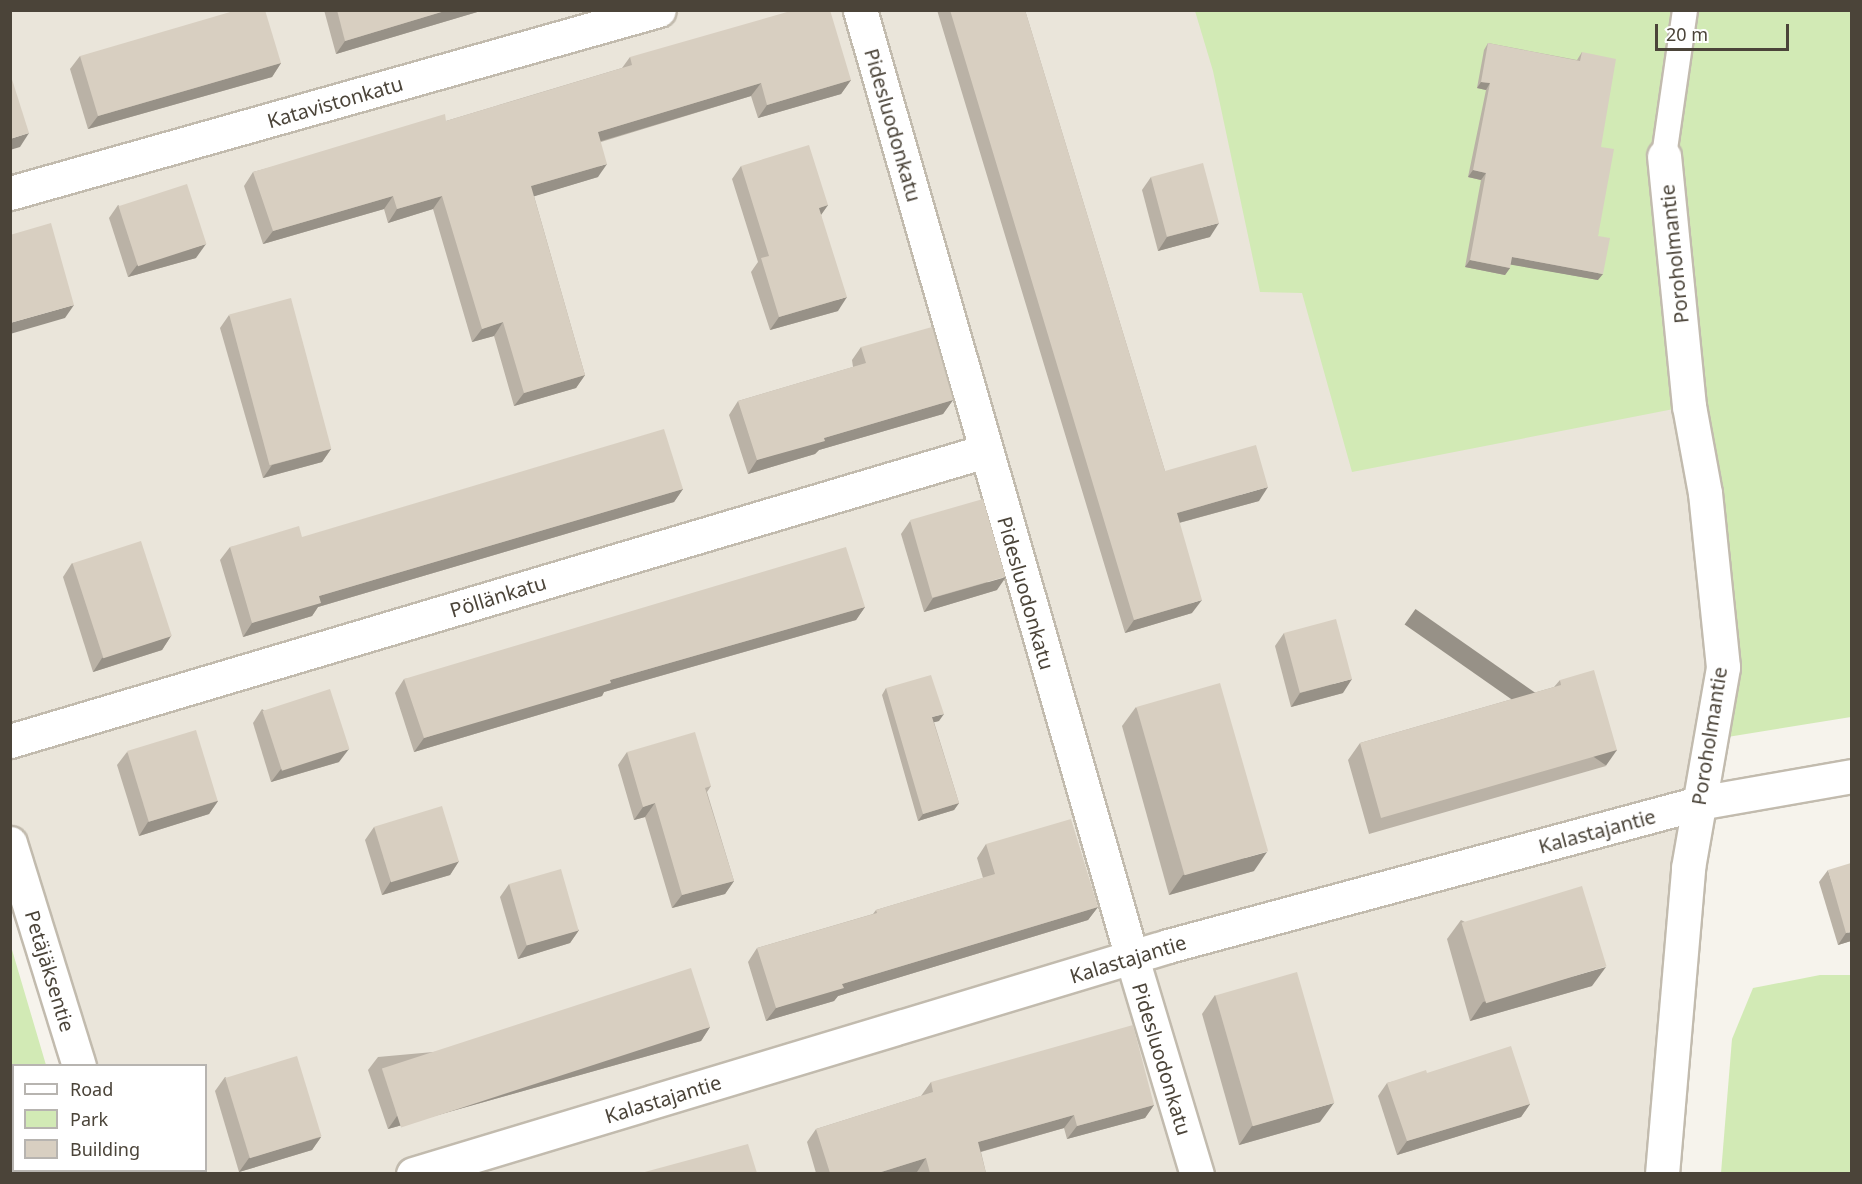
<!DOCTYPE html>
<meta charset="utf-8">
<style>
body{margin:0}
#map{position:relative;width:1862px;height:1184px;overflow:hidden;background:#f6f3ec;font-family:"Noto Sans",sans-serif}
div>[style]{position:absolute}
[style*='--x']{left:calc(var(--x)*1px);top:calc(var(--y)*1px);width:calc(var(--w)*1px);rotate:calc(var(--a)*1deg)}
.residential>*{inset:0;background:#eae5da}
.green>*{inset:0;background:#d2eab5}
.roads{filter:drop-shadow(2px 0 #c2bbae) drop-shadow(-2px 0 #c2bbae) drop-shadow(0 2px #c2bbae) drop-shadow(0 -2px #c2bbae)}
.service>*{height:24px;margin:-12px;padding:0 12px;transform-origin:12px;border-radius:12px;background:#fff}
.minor>*{height:33px;margin:-16.5px;padding:0 16.5px;transform-origin:16.5px;border-radius:16.5px;background:#fff}
.wall>*{inset:0;background:#bab2a6}
.shaded-wall>*{inset:0;background:#979187;transform-origin:0 0}
.building>*{inset:0;background:#d8cfc1;transform-origin:0 0}
span{translate:-50% -50%;white-space:nowrap;text-align:center;line-height:1.15;-webkit-text-stroke:4.5px #fff;paint-order:stroke}
.street-label{font-size:20px;color:#4b4439}
.frame{position:absolute;inset:0;border:12px solid #4b4439;pointer-events:none}
.legend{position:absolute;left:12px;top:1064px;width:195px;height:108px;box-sizing:border-box;background:#fff;border:2px solid #b7b4b0;margin:0;padding:8px 10px;list-style:none;font-size:18px;color:#4b4439}
.legend li{display:flex;align-items:center;gap:12px;height:30px}
.legend b{width:30px;border:2px solid #b7b4b0}
.scale{position:absolute;left:1655px;top:24px;width:134px;height:27px;box-sizing:border-box;border:3px solid #4b4439;border-top:0;padding-left:8px;font-size:18px;line-height:21px;white-space:nowrap;color:#4b4439;-webkit-text-stroke:4px #fff;paint-order:stroke}
</style>
<div id="map">
<div class="residential">
<i style="clip-path:polygon(10px 11px,1225px 11px,1689px 406px,1723px 667px,1662px 1173px,112px 1173px,111px 1171px,206px 1170px,206px 1066px,79px 1065px,11px 843px)"></i>
</div>
<div class="green">
<i style="clip-path:polygon(1195px 11px,1851px 11px,1851px 717px,1709px 740px,1723px 667px,1689px 406px,1352px 472px,1302px 293px,1260px 292px,1213px 71px)"></i>
<i style="clip-path:polygon(10px 943px,46px 1065px,14px 1066px,14px 1170px,76px 1170px,77px 1173px,11px 1173px)"></i>
<i style="clip-path:polygon(1820px 975px,1851px 975px,1851px 1173px,1721px 1173px,1732px 1039px,1753px 988px)"></i>
</div>
<div class="roads">
<div class="service">
<i style="--x:1664;--y:156;--w:148;--a:-81.8"></i>
</div>
<div class="minor">
<i style="--x:860;--y:10;--w:986;--a:73.99"></i>
<i style="--x:1132;--y:958;--w:226;--a:73.3"></i>
<i style="--x:10;--y:193;--w:674;--a:-15.75"></i>
<i style="--x:10;--y:741;--w:1017;--a:-16.56"></i>
<i style="--x:10;--y:843;--w:233;--a:72.8"></i>
<i style="--x:111;--y:1170;--w:4;--a:76"></i>
<i style="--x:413;--y:1174;--w:789;--a:-16.8"></i>
<i style="--x:1168;--y:946;--w:550;--a:-15.07"></i>
<i style="--x:1699;--y:803;--w:155;--a:-10"></i>
<i style="--x:1662;--y:1174;--w:307;--a:-85.1"></i>
<i style="--x:1688;--y:868;--w:204;--a:-80.1"></i>
<i style="--x:1723;--y:667;--w:175;--a:-95.9"></i>
<i style="--x:1705;--y:493;--w:88;--a:-100.4"></i>
<i style="--x:1689;--y:406;--w:251;--a:-95.7"></i>
</div>
</div>
<div class="wall">
<i style="clip-path:polygon(324px 10px,484px 10px,336px 54px)"></i>
<i style="clip-path:polygon(937px 10px,1025px 10px,1165px 471px,1259px 501px,1179px 523px,1192px 613px,1125px 633px)"></i>
<i style="clip-path:polygon(1488px 43px,1577px 60px,1582px 52px,1601px 147px,1598px 236px,1598px 280px,1510px 264px,1510px 268px,1505px 275px,1465px 267px,1481px 180px,1468px 177px,1486px 90px,1477px 88px,1484px 50px)"></i>
<i style="clip-path:polygon(80px 56px,281px 63px,272px 77px,88px 129px,70px 69px)"></i>
<i style="clip-path:polygon(630px 57px,851px 80px,841px 94px,758px 118px,751px 96px,601px 142px,598px 177px,534px 196px,585px 375px,576px 388px,514px 406px,494px 336px,472px 342px,433px 209px,388px 223px,384px 209px,263px 244px,244px 186px,253px 172px,446px 121px,622px 68px)"></i>
<i style="clip-path:polygon(741px 166px,828px 205px,821px 215px,838px 311px,770px 330px,751px 272px,758px 262px,732px 179px)"></i>
<i style="clip-path:polygon(1151px 177px,1210px 237px,1158px 251px,1142px 190px)"></i>
<i style="clip-path:polygon(118px 205px,196px 258px,128px 277px,109px 218px)"></i>
<i style="clip-path:polygon(229px 315px,331px 449px,322px 462px,263px 478px,220px 328px)"></i>
<i style="clip-path:polygon(861px 347px,953px 400px,943px 414px,819px 450px,815px 454px,748px 474px,729px 415px,738px 401px,853px 367px,852px 360px)"></i>
<i style="clip-path:polygon(683px 489px,674px 502px,318px 607px,312px 616px,243px 637px,220px 560px,230px 547px)"></i>
<i style="clip-path:polygon(910px 521px,997px 590px,924px 612px,901px 534px)"></i>
<i style="clip-path:polygon(72px 563px,171px 636px,162px 650px,93px 672px,63px 577px)"></i>
<i style="clip-path:polygon(865px 607px,856px 620px,604px 692px,602px 696px,414px 752px,395px 693px,404px 679px)"></i>
<i style="clip-path:polygon(1284px 633px,1343px 693px,1291px 707px,1275px 646px)"></i>
<i style="clip-path:polygon(1560px 680px,1606px 766px,1369px 834px,1348px 760px,1360px 743px,1554px 687px)"></i>
<i style="clip-path:polygon(886px 688px,939px 721px,934px 722px,959px 803px,954px 810px,918px 821px,882px 695px)"></i>
<i style="clip-path:polygon(1136px 707px,1254px 871px,1169px 895px,1122px 726px)"></i>
<i style="clip-path:polygon(262px 709px,339px 762px,271px 782px,253px 723px)"></i>
<i style="clip-path:polygon(127px 752px,218px 801px,209px 814px,139px 836px,117px 765px)"></i>
<i style="clip-path:polygon(627px 752px,711px 786px,707px 792px,734px 881px,725px 894px,672px 908px,645px 817px,634px 820px,618px 765px)"></i>
<i style="clip-path:polygon(374px 827px,459px 861px,450px 875px,382px 895px,365px 840px)"></i>
<i style="clip-path:polygon(986px 844px,1098px 907px,1088px 920px,838px 996px,834px 1001px,766px 1021px,748px 962px,757px 948px,873px 914px,876px 910px,983px 878px,977px 858px)"></i>
<i style="clip-path:polygon(1828px 870px,1851px 941px,1838px 945px,1819px 882px)"></i>
<i style="clip-path:polygon(509px 884px,579px 930px,570px 943px,518px 959px,500px 897px)"></i>
<i style="clip-path:polygon(1461px 920px,1592px 986px,1470px 1021px,1447px 939px)"></i>
<i style="clip-path:polygon(1215px 995px,1320px 1122px,1239px 1145px,1202px 1014px)"></i>
<i style="clip-path:polygon(710px 1027px,701px 1041px,388px 1129px,368px 1070px,378px 1057px)"></i>
<i style="clip-path:polygon(1427px 1073px,1530px 1104px,1521px 1117px,1397px 1155px,1378px 1096px,1387px 1083px)"></i>
<i style="clip-path:polygon(225px 1077px,321px 1137px,312px 1150px,239px 1172px,215px 1091px)"></i>
<i style="clip-path:polygon(931px 1082px,1154px 1105px,1145px 1118px,1067px 1139px,1064px 1128px,981px 1152px,986px 1173px,917px 1173px,917px 1172px,911px 1173px,816px 1173px,807px 1142px,816px 1129px,921px 1096px)"></i>
</div>
<div class="shaded-wall">
<i style="clip-path:polygon(448px 10px,484px 10px,336px 54px,345px 41px)"></i>
<i style="clip-path:polygon(281px 63px,272px 77px,88px 129px,98px 116px)"></i>
<i style="clip-path:polygon(851px 80px,841px 94px,758px 118px,767px 105px)"></i>
<i style="clip-path:polygon(1481px 82px,1490px 83px,1486px 90px,1477px 88px)"></i>
<i style="clip-path:polygon(761px 83px,751px 96px,588px 145px,598px 132px)"></i>
<i style="clip-path:polygon(29px 133px,20px 147px,10px 150px,10px 139px)"></i>
<i style="clip-path:polygon(607px 164px,598px 177px,522px 200px,531px 186px)"></i>
<i style="clip-path:polygon(1473px 170px,1486px 173px,1481px 180px,1468px 177px)"></i>
<i style="clip-path:polygon(393px 196px,384px 209px,263px 244px,273px 231px)"></i>
<i style="clip-path:polygon(442px 196px,433px 209px,388px 223px,397px 209px)"></i>
<i style="clip-path:polygon(828px 205px,818px 219px,819px 208px)"></i>
<i style="clip-path:polygon(1219px 223px,1210px 237px,1158px 251px,1167px 237px)"></i>
<i style="clip-path:polygon(206px 244px,196px 258px,128px 277px,138px 264px)"></i>
<i style="clip-path:polygon(1512px 257px,1603px 274px,1598px 280px,1507px 264px)"></i>
<i style="clip-path:polygon(1470px 260px,1510px 268px,1505px 275px,1465px 267px)"></i>
<i style="clip-path:polygon(847px 297px,838px 311px,770px 330px,779px 317px)"></i>
<i style="clip-path:polygon(74px 305px,65px 318px,10px 334px,10px 323px)"></i>
<i style="clip-path:polygon(503px 322px,494px 336px,472px 342px,482px 329px)"></i>
<i style="clip-path:polygon(585px 375px,576px 388px,514px 406px,524px 393px)"></i>
<i style="clip-path:polygon(953px 400px,943px 414px,819px 450px,815px 454px,748px 474px,757px 460px,824px 438px)"></i>
<i style="clip-path:polygon(331px 449px,322px 462px,263px 478px,272px 465px)"></i>
<i style="clip-path:polygon(1268px 487px,1259px 501px,1167px 526px,1177px 513px)"></i>
<i style="clip-path:polygon(683px 489px,674px 502px,318px 607px,312px 616px,243px 637px,252px 623px,319px 596px)"></i>
<i style="clip-path:polygon(1006px 577px,997px 590px,924px 612px,933px 598px)"></i>
<i style="clip-path:polygon(1202px 600px,1192px 613px,1125px 633px,1134px 620px)"></i>
<i style="clip-path:polygon(865px 607px,856px 620px,604px 692px,602px 696px,414px 752px,424px 738px,610px 680px)"></i>
<i style="clip-path:polygon(171px 636px,162px 650px,93px 672px,102px 658px)"></i>
<i style="clip-path:polygon(1352px 679px,1343px 693px,1291px 707px,1300px 693px)"></i>
<i style="clip-path:polygon(944px 714px,939px 721px,927px 724px,932px 717px)"></i>
<i style="clip-path:polygon(349px 749px,339px 762px,271px 782px,281px 769px)"></i>
<i style="left:1617px;top:750px;width:19px;height:246px;rotate:125deg"></i>
<i style="clip-path:polygon(218px 801px,209px 814px,139px 836px,148px 822px)"></i>
<i style="clip-path:polygon(655px 803px,645px 817px,634px 820px,643px 807px)"></i>
<i style="clip-path:polygon(959px 803px,954px 810px,918px 821px,923px 814px)"></i>
<i style="clip-path:polygon(1267px 852px,1254px 871px,1169px 895px,1183px 875px)"></i>
<i style="clip-path:polygon(459px 861px,450px 875px,382px 895px,391px 881px)"></i>
<i style="clip-path:polygon(734px 881px,725px 894px,672px 908px,682px 895px)"></i>
<i style="clip-path:polygon(1098px 907px,1088px 920px,838px 996px,834px 1001px,766px 1021px,776px 1008px,842px 984px)"></i>
<i style="clip-path:polygon(579px 930px,570px 943px,518px 959px,527px 945px)"></i>
<i style="clip-path:polygon(1851px 932px,1851px 941px,1838px 945px,1846px 933px)"></i>
<i style="clip-path:polygon(1606px 967px,1592px 986px,1470px 1021px,1483px 1002px)"></i>
<i style="clip-path:polygon(710px 1027px,701px 1041px,388px 1129px,397px 1116px)"></i>
<i style="clip-path:polygon(1334px 1103px,1320px 1122px,1239px 1145px,1252px 1126px)"></i>
<i style="clip-path:polygon(1530px 1104px,1521px 1117px,1397px 1155px,1407px 1141px)"></i>
<i style="clip-path:polygon(1154px 1105px,1145px 1118px,1067px 1139px,1077px 1126px)"></i>
<i style="clip-path:polygon(1074px 1115px,1064px 1128px,969px 1155px,978px 1142px)"></i>
<i style="clip-path:polygon(321px 1137px,312px 1150px,239px 1172px,249px 1158px)"></i>
<i style="clip-path:polygon(926px 1158px,917px 1172px,911px 1173px,878px 1173px)"></i>
</div>
<div class="building">
<i style="clip-path:polygon(237px 10px,265px 10px,281px 63px,98px 116px,80px 56px)"></i>
<i style="clip-path:polygon(337px 10px,448px 10px,345px 41px)"></i>
<i style="clip-path:polygon(794px 10px,830px 10px,851px 80px,767px 105px,761px 83px,598px 132px,607px 164px,531px 186px,585px 375px,524px 393px,503px 322px,482px 329px,442px 196px,397px 209px,393px 196px,273px 231px,253px 172px,445px 114px,446px 121px,632px 65px,630px 57px)"></i>
<i style="clip-path:polygon(950px 10px,1025px 10px,1165px 471px,1256px 445px,1268px 487px,1177px 513px,1202px 600px,1134px 620px)"></i>
<i style="clip-path:polygon(1488px 43px,1580px 61px,1582px 52px,1616px 59px,1601px 147px,1614px 149px,1598px 236px,1610px 238px,1603px 274px,1512px 257px,1510px 268px,1470px 260px,1486px 173px,1473px 170px,1490px 83px,1481px 82px)"></i>
<i style="clip-path:polygon(10px 73px,29px 133px,10px 139px)"></i>
<i style="clip-path:polygon(809px 145px,828px 205px,819px 208px,847px 297px,779px 317px,761px 258px,769px 256px,741px 166px)"></i>
<i style="left:1203px;top:163px;width:62px;height:54px;rotate:75deg"></i>
<i style="left:187px;top:184px;width:63px;height:72px;rotate:72deg"></i>
<i style="clip-path:polygon(51px 223px,74px 305px,10px 323px,10px 235px)"></i>
<i style="left:291px;top:298px;width:156px;height:64px;rotate:75deg"></i>
<i style="clip-path:polygon(932px 327px,953px 400px,824px 438px,825px 441px,757px 460px,738px 401px,866px 363px,861px 347px)"></i>
<i style="clip-path:polygon(664px 429px,683px 489px,319px 596px,321px 603px,252px 623px,230px 547px,299px 526px,302px 537px)"></i>
<i style="left:983px;top:499px;width:81px;height:76px;rotate:74deg"></i>
<i style="left:141px;top:541px;width:100px;height:72px;rotate:72deg"></i>
<i style="clip-path:polygon(846px 547px,865px 607px,610px 680px,611px 683px,424px 738px,404px 679px)"></i>
<i style="left:1336px;top:619px;width:62px;height:54px;rotate:75deg"></i>
<i style="clip-path:polygon(1594px 670px,1617px 750px,1381px 818px,1360px 743px,1561px 685px,1560px 680px)"></i>
<i style="clip-path:polygon(931px 675px,944px 714px,932px 717px,959px 803px,923px 814px,886px 688px)"></i>
<i style="left:1220px;top:683px;width:175px;height:87px;rotate:74deg"></i>
<i style="left:330px;top:689px;width:63px;height:71px;rotate:72deg"></i>
<i style="left:196px;top:730px;width:74px;height:72px;rotate:73deg"></i>
<i style="clip-path:polygon(695px 732px,711px 786px,705px 788px,734px 881px,682px 895px,655px 803px,643px 807px,627px 752px)"></i>
<i style="left:442px;top:806px;width:58px;height:71px;rotate:73deg"></i>
<i style="clip-path:polygon(1071px 819px,1098px 907px,842px 984px,844px 988px,776px 1008px,757px 948px,877px 913px,876px 910px,995px 874px,986px 844px)"></i>
<i style="clip-path:polygon(1851px 863px,1851px 932px,1846px 933px,1828px 870px)"></i>
<i style="left:561px;top:869px;width:64px;height:54px;rotate:74deg"></i>
<i style="left:1582px;top:886px;width:84px;height:126px;rotate:73deg"></i>
<i style="left:691px;top:968px;width:62px;height:325px;rotate:72deg"></i>
<i style="left:1297px;top:972px;width:136px;height:85px;rotate:74deg"></i>
<i style="clip-path:polygon(1133px 1025px,1154px 1105px,1077px 1126px,1074px 1115px,978px 1142px,986px 1173px,930px 1173px,926px 1158px,878px 1173px,830px 1173px,816px 1129px,933px 1092px,931px 1082px)"></i>
<i style="clip-path:polygon(1511px 1046px,1530px 1104px,1407px 1141px,1387px 1083px,1426px 1070px,1427px 1073px)"></i>
<i style="left:297px;top:1056px;width:84px;height:75px;rotate:73deg"></i>
<i style="clip-path:polygon(748px 1144px,757px 1173px,641px 1173px)"></i>
</div>
<div class="street-label">
<span style="left:335px;top:102px;rotate:-16deg">Katavistonkatu</span>
<span style="left:893px;top:125px;rotate:74deg">Pidesluodonkatu</span>
<span style="left:1674px;top:254px;rotate:-96deg">Poroholmantie</span>
<span style="left:1026px;top:593px;rotate:74deg">Pidesluodonkatu</span>
<span style="left:498px;top:596px;rotate:-17deg">Pöllänkatu</span>
<span style="left:1709px;top:736px;rotate:-81deg">Poroholmantie</span>
<span style="left:1597px;top:831px;rotate:-15deg">Kalastajantie</span>
<span style="left:1128px;top:959px;rotate:-17deg">Kalastajantie</span>
<span style="left:50px;top:971px;rotate:73deg">Petäjäksentie</span>
<span style="left:1162px;top:1059px;rotate:73deg">Pidesluodonkatu</span>
<span style="left:663px;top:1099px;rotate:-17deg">Kalastajantie</span>
</div>
<div class="frame"></div>
<ul class="legend">
<li><b style="height:8px;background:#fff"></b>Road</li>
<li><b style="height:16px;background:#d2eab5"></b>Park</li>
<li><b style="height:16px;background:#d8cfc1"></b>Building</li>
</ul>
<div class="scale">20 m</div>
</div>
